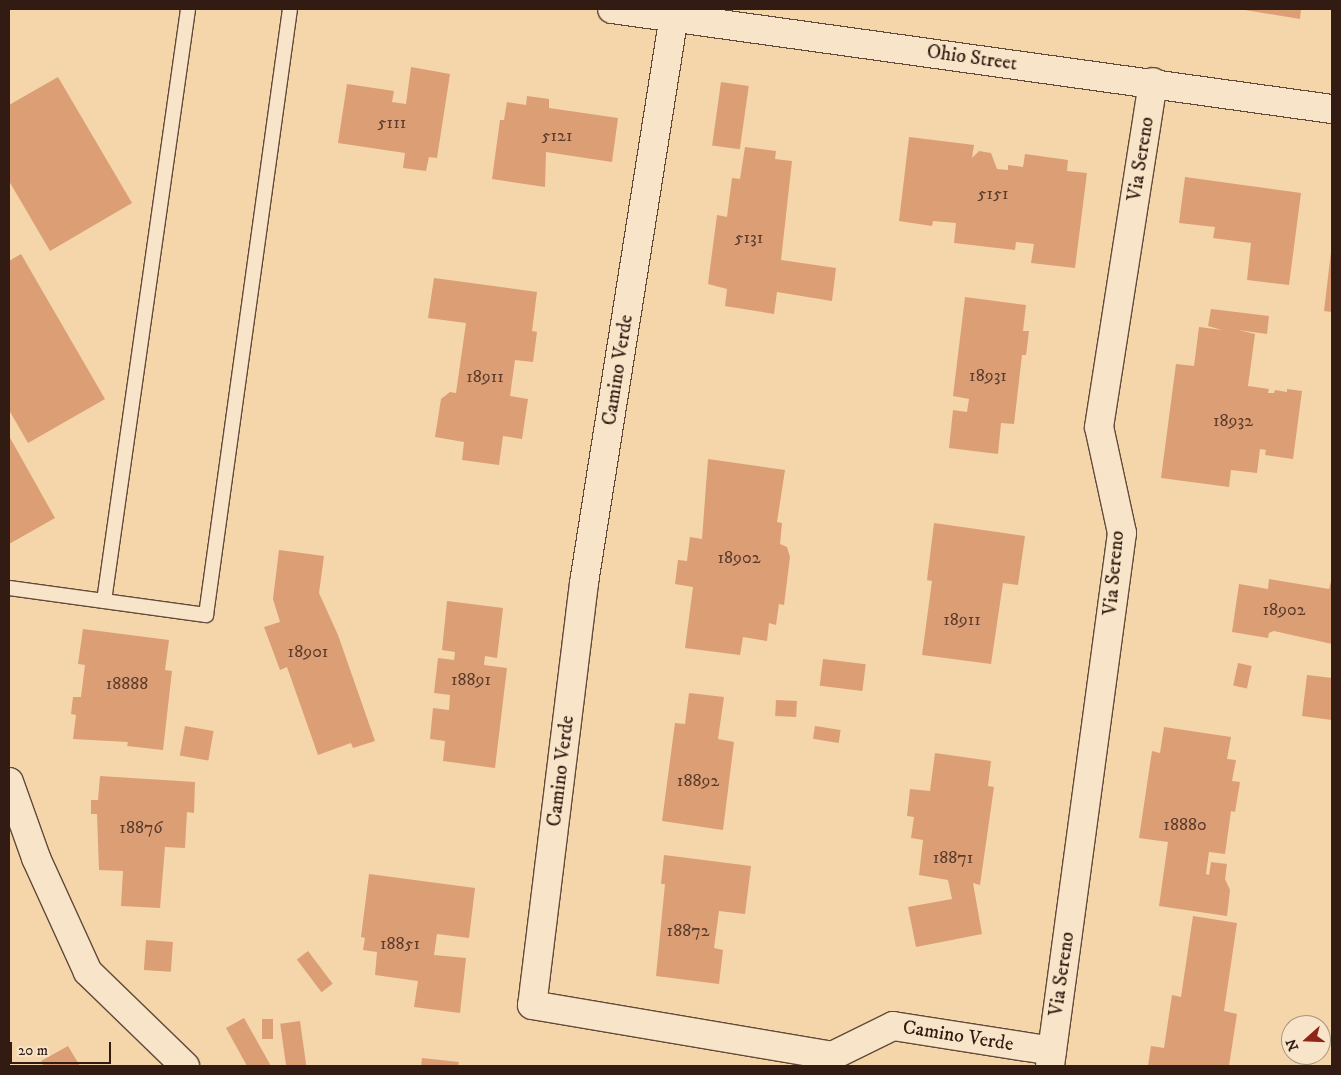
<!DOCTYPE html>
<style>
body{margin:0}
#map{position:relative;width:1341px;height:1075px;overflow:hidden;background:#f4d6aa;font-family:"IM FELL DW Pica",serif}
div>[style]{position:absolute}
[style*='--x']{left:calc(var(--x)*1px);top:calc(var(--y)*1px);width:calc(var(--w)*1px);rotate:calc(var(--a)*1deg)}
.building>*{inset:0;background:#dc9e75;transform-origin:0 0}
.roads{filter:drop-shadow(1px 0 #624a39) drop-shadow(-1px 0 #624a39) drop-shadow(0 1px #624a39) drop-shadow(0 -1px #624a39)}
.service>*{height:14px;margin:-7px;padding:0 7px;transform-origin:7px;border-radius:7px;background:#f8e4c8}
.minor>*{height:28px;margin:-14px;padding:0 14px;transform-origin:14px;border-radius:14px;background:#f8e4c8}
.tertiary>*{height:28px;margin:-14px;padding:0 14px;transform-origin:14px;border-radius:14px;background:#f8e4c8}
span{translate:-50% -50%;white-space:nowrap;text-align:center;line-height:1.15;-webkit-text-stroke:4.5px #f8e4c8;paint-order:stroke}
.number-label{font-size:18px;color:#5c3c2c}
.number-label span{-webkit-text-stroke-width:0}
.street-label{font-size:20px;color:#321b13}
.frame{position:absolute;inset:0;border:10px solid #321b13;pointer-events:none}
.north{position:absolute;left:1281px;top:1015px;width:50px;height:50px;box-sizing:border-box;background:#f8e4c8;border:1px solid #a99480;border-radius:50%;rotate:250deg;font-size:14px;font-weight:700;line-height:20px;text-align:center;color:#321b13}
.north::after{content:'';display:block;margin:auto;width:18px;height:22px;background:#8f2418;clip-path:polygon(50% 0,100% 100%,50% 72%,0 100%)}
.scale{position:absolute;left:10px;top:1042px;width:101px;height:22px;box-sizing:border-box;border:2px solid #321b13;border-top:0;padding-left:6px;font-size:15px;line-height:18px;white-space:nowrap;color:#321b13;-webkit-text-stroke:4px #f8e4c8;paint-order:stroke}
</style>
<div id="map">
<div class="building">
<i style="clip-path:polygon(1239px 9px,1301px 9px,1300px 19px)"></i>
<i style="clip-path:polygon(411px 67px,450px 74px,437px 158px,429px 157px,426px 171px,403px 168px,405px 153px,338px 143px,347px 84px,394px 91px,392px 102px,406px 104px)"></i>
<i style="clip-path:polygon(58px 77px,132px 203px,50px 251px,9px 181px,9px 105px)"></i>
<i style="left:721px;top:82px;width:28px;height:64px;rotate:8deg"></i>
<i style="clip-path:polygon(527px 96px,549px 99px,549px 108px,618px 118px,612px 162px,546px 152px,545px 187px,492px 179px,500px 120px,504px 120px,507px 102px,526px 105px)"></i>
<i style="clip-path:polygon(909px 137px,974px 145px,972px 158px,979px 151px,991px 153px,997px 169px,1008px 170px,1008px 165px,1023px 167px,1025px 154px,1068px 160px,1067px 171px,1087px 173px,1075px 268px,1031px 263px,1034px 244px,1016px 242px,1015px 250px,954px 243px,956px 223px,933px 221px,932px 226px,899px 221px)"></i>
<i style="clip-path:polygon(745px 147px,776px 151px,775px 159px,792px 161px,781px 260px,836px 268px,832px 301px,777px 292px,774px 314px,725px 306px,727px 289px,708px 284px,717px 215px,727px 217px,732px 178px,740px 179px)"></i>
<i style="clip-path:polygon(1185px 177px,1301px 193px,1289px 285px,1247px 280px,1251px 243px,1213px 238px,1215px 227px,1179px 223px)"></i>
<i style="clip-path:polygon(1331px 252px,1332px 252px,1332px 312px,1324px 311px)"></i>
<i style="clip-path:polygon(21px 254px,105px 399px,28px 443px,9px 410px,9px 261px)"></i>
<i style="clip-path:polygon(434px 278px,537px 292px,532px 331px,537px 332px,533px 362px,515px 360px,510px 396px,528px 399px,522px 439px,503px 436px,499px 465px,462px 460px,464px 442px,435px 437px,441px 399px,450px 392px,456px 393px,466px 323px,428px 318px)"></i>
<i style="clip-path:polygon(965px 297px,1026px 305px,1023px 331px,1029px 331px,1026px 355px,1022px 355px,1014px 424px,1001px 423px,998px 454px,949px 448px,953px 410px,967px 412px,969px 399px,953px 396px)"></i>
<i style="clip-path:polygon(1211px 309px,1269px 316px,1267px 334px,1238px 330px,1255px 334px,1248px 386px,1269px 389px,1268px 393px,1274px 393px,1275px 390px,1287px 392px,1287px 389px,1302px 391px,1293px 459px,1265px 455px,1266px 450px,1260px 449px,1257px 473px,1231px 470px,1229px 487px,1161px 478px,1176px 364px,1194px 366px,1199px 327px,1222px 330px,1208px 326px)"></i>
<i style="clip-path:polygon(9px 436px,55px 518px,9px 544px)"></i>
<i style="clip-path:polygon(708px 459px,785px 470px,777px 522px,782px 523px,780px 544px,787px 547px,790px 557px,784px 605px,779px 604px,776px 625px,769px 623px,767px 641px,743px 637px,740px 655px,685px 648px,693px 587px,675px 584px,678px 560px,687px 561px,690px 537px,702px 539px)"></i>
<i style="clip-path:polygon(934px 523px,1025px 536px,1018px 585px,1003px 583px,991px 664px,922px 655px,932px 581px,927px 580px)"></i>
<i style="clip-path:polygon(279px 550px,324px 556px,319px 593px,338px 635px,375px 741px,353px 748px,351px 743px,318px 755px,287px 667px,280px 670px,264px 627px,280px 622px,273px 599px)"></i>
<i style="clip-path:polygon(1332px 577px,1332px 644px,1274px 631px,1269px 633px,1268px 638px,1232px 632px,1239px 584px,1268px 589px,1269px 579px,1329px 589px)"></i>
<i style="clip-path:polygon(447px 601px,503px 608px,497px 658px,485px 656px,484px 665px,507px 668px,495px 768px,443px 761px,445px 741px,430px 739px,433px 708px,449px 710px,450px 695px,434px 693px,438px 658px,454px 660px,455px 652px,442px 650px)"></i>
<i style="clip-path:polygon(83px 629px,169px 640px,165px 670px,172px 671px,163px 750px,127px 746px,128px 742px,73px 739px,76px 715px,71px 714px,73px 697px,81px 697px,85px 665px,78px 664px)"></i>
<i style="left:823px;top:659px;width:43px;height:27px;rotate:7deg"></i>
<i style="left:1238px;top:663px;width:14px;height:23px;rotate:12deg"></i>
<i style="clip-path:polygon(1307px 675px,1332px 678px,1332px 720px,1302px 716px)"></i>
<i style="clip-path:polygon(689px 693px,724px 697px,718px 739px,734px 742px,723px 830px,662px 821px,675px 723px,685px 724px)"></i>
<i style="left:776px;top:700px;width:21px;height:16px;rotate:3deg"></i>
<i style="left:185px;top:726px;width:29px;height:30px;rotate:10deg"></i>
<i style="left:815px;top:726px;width:26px;height:13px;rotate:9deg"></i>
<i style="clip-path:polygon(1164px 727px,1231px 737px,1227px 759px,1236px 760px,1232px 781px,1240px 782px,1235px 812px,1231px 811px,1225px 854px,1209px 852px,1206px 874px,1209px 875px,1211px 862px,1227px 864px,1225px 879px,1230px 890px,1227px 916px,1159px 906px,1168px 842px,1139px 838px,1152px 751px,1160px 753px)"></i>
<i style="clip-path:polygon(935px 753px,991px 761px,988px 786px,994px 787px,980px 885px,973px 883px,982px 934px,916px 947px,908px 907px,952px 899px,948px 880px,919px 875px,923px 840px,911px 838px,914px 817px,907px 816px,910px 789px,930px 791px)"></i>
<i style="clip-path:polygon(100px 776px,195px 782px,194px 813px,187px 812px,185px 848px,165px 847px,160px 908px,121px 906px,123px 871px,99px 870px,97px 814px,91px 814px,91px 800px,98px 800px)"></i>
<i style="clip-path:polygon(664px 855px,751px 866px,745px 914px,719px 911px,714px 948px,723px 950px,719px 984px,656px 976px,665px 884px,661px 884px)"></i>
<i style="clip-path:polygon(369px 874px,475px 888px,469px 938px,437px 934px,434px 955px,466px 958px,460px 1013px,414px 1007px,418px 981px,375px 975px,377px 952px,363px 950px,365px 938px,361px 937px)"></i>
<i style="clip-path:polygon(1193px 916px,1237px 923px,1224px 1011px,1237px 1014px,1229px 1066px,1148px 1066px,1151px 1046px,1164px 1048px,1172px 995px,1181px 997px)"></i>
<i style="left:146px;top:940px;width:27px;height:30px;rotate:4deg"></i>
<i style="left:308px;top:951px;width:41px;height:14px;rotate:53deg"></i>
<i style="clip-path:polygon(244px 1018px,271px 1066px,247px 1066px,226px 1028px)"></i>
<i style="left:262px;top:1019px;width:11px;height:20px"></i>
<i style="left:300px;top:1021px;width:45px;height:20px;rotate:82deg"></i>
<i style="clip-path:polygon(68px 1046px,80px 1066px,44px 1066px,41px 1061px)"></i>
<i style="clip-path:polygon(422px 1058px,459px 1062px,458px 1066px,421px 1066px)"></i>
</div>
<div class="roads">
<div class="service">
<i style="--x:9;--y:588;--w:199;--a:7.8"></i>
<i style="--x:206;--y:615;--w:612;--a:-82.11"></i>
<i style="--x:104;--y:601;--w:598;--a:-81.92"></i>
</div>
<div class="minor">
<i style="--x:675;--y:9;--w:581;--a:99.01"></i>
<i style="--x:584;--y:583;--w:425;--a:97"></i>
<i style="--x:532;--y:1005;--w:304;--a:9.6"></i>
<i style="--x:832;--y:1056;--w:68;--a:-26.2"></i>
<i style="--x:893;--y:1026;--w:161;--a:8.9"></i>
<i style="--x:9;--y:782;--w:81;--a:70.4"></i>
<i style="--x:36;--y:858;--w:125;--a:65.5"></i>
<i style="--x:88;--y:972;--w:135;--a:44.1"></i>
<i style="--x:1050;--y:1066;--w:538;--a:-82.31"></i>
<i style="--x:1122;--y:533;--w:108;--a:-102.2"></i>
<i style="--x:1099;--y:427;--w:349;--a:-81.1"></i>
</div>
<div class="tertiary">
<i style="--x:612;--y:9;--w:727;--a:7.91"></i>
</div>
</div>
<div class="number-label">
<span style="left:392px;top:123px">5111</span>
<span style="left:557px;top:136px">5121</span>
<span style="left:993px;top:194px">5151</span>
<span style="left:749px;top:238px">5131</span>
<span style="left:988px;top:376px">18931</span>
<span style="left:485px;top:377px">18911</span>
<span style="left:1233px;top:421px">18932</span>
<span style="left:739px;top:558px">18902</span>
<span style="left:1284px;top:610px">18902</span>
<span style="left:962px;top:620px">18911</span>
<span style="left:308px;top:652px">18901</span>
<span style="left:471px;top:680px">18891</span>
<span style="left:127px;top:684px">18888</span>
<span style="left:698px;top:781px">18892</span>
<span style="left:1185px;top:825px">18880</span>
<span style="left:141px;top:828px">18876</span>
<span style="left:953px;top:858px">18871</span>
<span style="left:688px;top:931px">18872</span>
<span style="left:400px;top:944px">18851</span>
</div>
<div class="street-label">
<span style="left:972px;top:58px;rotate:8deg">Ohio Street</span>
<span style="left:1141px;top:159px;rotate:-81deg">Via Sereno</span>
<span style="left:618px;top:370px;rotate:-81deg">Camino Verde</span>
<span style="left:1114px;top:573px;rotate:-85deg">Via Sereno</span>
<span style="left:561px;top:771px;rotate:-83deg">Camino Verde</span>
<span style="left:1062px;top:974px;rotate:-82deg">Via Sereno</span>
<span style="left:958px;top:1036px;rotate:9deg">Camino Verde</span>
</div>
<div class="frame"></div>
<div class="north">N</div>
<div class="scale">20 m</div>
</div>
